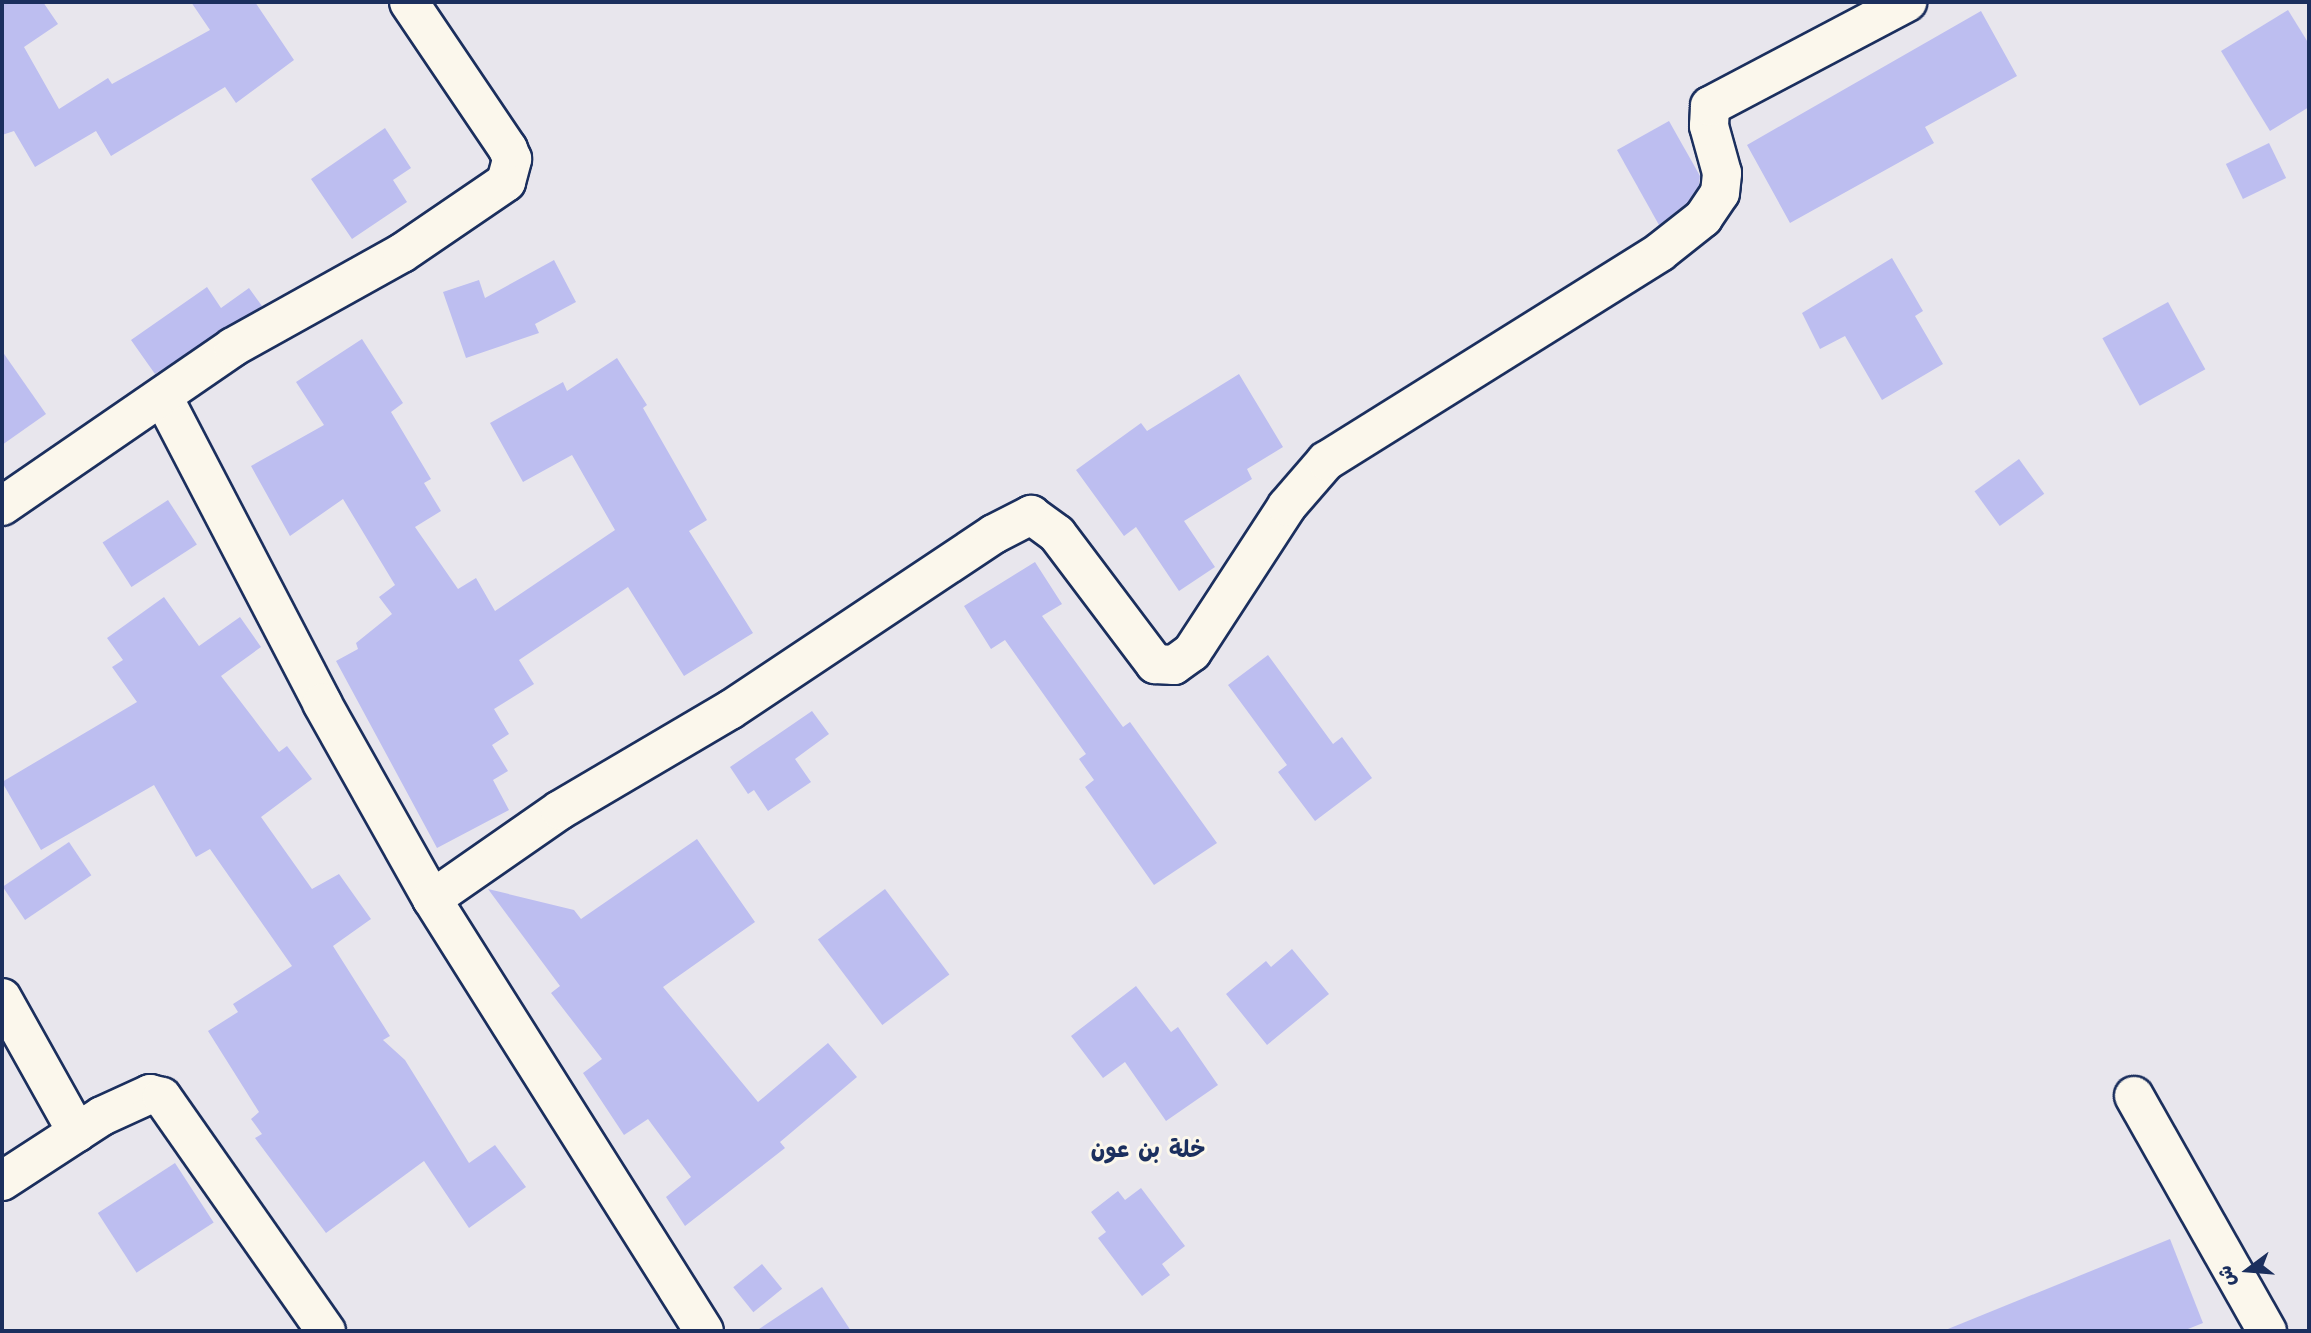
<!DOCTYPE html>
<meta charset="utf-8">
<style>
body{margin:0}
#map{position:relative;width:2311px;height:1333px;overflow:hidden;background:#e8e6ed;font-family:"Architects Daughter","Playpen Sans Arabic",sans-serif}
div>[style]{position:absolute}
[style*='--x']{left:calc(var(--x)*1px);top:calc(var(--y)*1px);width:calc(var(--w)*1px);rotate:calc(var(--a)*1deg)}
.building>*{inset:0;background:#bdbef0;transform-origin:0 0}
.roads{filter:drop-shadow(2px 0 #1b2f5e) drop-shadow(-2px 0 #1b2f5e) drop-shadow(0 2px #1b2f5e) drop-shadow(0 -2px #1b2f5e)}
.street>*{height:38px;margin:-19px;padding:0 19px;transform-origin:19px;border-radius:19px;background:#fbf7ec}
span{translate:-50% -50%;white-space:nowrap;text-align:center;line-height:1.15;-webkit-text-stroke:6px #fbf7ec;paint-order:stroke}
.quarter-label{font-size:23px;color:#1b2f5e;font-weight:700}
.frame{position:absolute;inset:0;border:4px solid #1b2f5e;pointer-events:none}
.north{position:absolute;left:2213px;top:1235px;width:70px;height:70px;-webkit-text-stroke:5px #fbf7ec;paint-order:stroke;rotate:254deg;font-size:19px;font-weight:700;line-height:28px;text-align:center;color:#1b2f5e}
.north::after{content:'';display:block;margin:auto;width:24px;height:32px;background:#1b2f5e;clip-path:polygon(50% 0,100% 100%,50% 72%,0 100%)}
</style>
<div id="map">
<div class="building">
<i style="clip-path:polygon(2px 2px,43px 2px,58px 24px,24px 47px,59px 109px,108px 78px,112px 84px,210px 30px,191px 2px,255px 2px,294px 60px,236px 103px,225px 87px,111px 156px,96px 131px,35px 167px,14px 131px,2px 135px)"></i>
<i style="clip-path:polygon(2288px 10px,2309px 44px,2309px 107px,2270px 131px,2221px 51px)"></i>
<i style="clip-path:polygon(1981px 11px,2017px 76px,1925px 127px,1934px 143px,1790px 223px,1747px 145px)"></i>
<i style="clip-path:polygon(1669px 121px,1700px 176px,1699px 185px,1687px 203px,1659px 225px,1617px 150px)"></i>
<i style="clip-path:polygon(385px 128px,411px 168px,393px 180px,407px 202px,352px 239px,311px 179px)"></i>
<i style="left:2269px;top:143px;width:39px;height:48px;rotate:64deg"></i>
<i style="clip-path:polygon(1892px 258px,1923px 311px,1915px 316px,1943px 364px,1882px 400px,1845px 336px,1820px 349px,1802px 313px)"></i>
<i style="clip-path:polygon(554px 260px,576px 302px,535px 324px,539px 333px,466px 358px,443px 292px,479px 280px,485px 298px)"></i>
<i style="clip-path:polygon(207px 287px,221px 308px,249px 288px,262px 306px,155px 374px,131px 340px)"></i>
<i style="left:2168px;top:302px;width:77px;height:75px;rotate:61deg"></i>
<i style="clip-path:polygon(362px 339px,403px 403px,391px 412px,431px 479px,424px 483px,441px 511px,415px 527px,458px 589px,476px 578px,495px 611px,615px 530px,572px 455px,523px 482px,490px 423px,563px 382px,567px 391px,617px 358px,647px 405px,643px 408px,707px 520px,689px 531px,753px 633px,684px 676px,628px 587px,519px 660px,534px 684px,494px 709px,509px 734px,492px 745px,508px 771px,493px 780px,509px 810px,437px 848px,336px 661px,358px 649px,356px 643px,392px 614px,379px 597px,395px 585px,343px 499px,290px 536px,251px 466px,324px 425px,296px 382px)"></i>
<i style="clip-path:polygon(2px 351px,46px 414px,2px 445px)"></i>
<i style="clip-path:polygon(1239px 374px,1283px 447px,1247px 469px,1252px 479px,1184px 521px,1215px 567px,1179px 591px,1136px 527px,1124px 536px,1076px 470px,1141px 423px,1147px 431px)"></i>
<i style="left:2019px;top:459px;width:43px;height:55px;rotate:54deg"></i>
<i style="left:168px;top:500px;width:53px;height:78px;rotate:57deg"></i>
<i style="clip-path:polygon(1035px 562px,1062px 604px,1042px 616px,1123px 727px,1130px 722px,1217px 843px,1154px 885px,1085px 787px,1094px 780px,1079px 759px,1086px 754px,1005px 640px,991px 649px,964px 606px)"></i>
<i style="clip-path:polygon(164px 597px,199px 646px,240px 617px,261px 647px,221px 676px,279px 752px,287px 746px,312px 779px,261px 817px,312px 889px,339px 874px,371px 919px,333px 946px,390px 1036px,383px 1040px,405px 1060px,469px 1163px,495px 1145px,526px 1187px,469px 1228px,424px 1161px,326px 1233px,255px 1138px,262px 1134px,251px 1119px,259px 1112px,208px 1031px,238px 1012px,233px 1004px,292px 966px,210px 849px,196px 857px,154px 785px,41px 850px,2px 782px,137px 702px,112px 667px,123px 660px,107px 638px)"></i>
<i style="clip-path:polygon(1268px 655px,1333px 744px,1342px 737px,1372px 778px,1315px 821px,1278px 772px,1287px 765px,1228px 685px)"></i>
<i style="clip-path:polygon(812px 711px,829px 734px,795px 759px,811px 782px,768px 811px,754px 790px,748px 794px,730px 767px)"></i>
<i style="clip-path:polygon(697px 839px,755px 922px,663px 987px,758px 1102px,828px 1043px,857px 1077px,780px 1142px,785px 1148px,685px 1226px,666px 1197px,691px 1177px,648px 1119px,624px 1135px,583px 1073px,602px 1059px,551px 993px,560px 986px,488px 889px,574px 910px,581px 919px)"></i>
<i style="left:69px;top:842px;width:40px;height:80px;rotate:56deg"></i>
<i style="left:885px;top:889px;width:107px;height:84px;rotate:53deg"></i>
<i style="clip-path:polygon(1292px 949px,1329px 994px,1267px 1045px,1226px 994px,1266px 961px,1271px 967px)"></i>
<i style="clip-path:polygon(1136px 986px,1171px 1032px,1178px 1027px,1218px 1085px,1166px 1121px,1125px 1062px,1103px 1078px,1071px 1036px)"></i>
<i style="left:175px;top:1163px;width:71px;height:92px;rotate:57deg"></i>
<i style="clip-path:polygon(1141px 1188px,1185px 1246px,1162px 1264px,1170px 1275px,1142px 1296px,1098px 1238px,1106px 1232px,1091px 1212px,1118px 1191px,1125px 1200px)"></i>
<i style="clip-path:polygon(2170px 1239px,2203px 1323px,2183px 1331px,1943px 1331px)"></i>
<i style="left:762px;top:1264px;width:32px;height:37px;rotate:51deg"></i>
<i style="clip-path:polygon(822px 1287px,851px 1331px,756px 1331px)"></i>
</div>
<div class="roads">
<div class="street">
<i style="--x:164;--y:399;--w:343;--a:62.5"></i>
<i style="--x:322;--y:703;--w:225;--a:60.7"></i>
<i style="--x:432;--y:899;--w:510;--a:57.8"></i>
<i style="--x:2;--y:506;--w:280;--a:-34.5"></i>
<i style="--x:233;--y:347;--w:193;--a:-29.1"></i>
<i style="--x:402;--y:253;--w:126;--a:-34.3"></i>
<i style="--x:506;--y:182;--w:24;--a:-75"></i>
<i style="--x:512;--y:159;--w:11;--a:-112"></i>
<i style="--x:508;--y:149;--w:177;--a:-124"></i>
<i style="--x:432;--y:899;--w:156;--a:-34.8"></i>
<i style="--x:560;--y:810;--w:197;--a:-30.5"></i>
<i style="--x:730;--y:710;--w:317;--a:-33.7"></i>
<i style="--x:994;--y:534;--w:42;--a:-27.2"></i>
<i style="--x:1031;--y:515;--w:32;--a:36"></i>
<i style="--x:1057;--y:534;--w:163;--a:53"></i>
<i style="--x:1155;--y:664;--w:19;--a:3"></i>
<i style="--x:1174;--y:665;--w:22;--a:-36"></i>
<i style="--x:1192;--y:652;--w:174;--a:-56.9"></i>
<i style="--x:1287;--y:506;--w:60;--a:-49.1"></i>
<i style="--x:1326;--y:461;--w:394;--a:-32"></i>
<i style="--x:1660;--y:252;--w:55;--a:-38.3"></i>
<i style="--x:1703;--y:218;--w:30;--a:-56"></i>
<i style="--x:1720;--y:193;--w:20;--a:-84"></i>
<i style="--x:1722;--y:173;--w:49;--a:-105.5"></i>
<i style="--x:1709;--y:126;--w:20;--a:-87"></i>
<i style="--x:1710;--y:106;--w:223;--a:-27.8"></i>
<i style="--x:2;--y:998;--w:154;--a:60.8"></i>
<i style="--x:2134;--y:1096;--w:270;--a:60.5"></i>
<i style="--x:2;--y:1181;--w:119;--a:-33"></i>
<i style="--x:102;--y:1116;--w:53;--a:-24.6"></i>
<i style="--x:150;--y:1094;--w:12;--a:14"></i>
<i style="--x:162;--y:1097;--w:286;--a:55"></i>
</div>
</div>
<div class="quarter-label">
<span style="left:1148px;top:1150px">خلة بن عون</span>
</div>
<div class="frame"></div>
<div class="north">ش</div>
</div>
